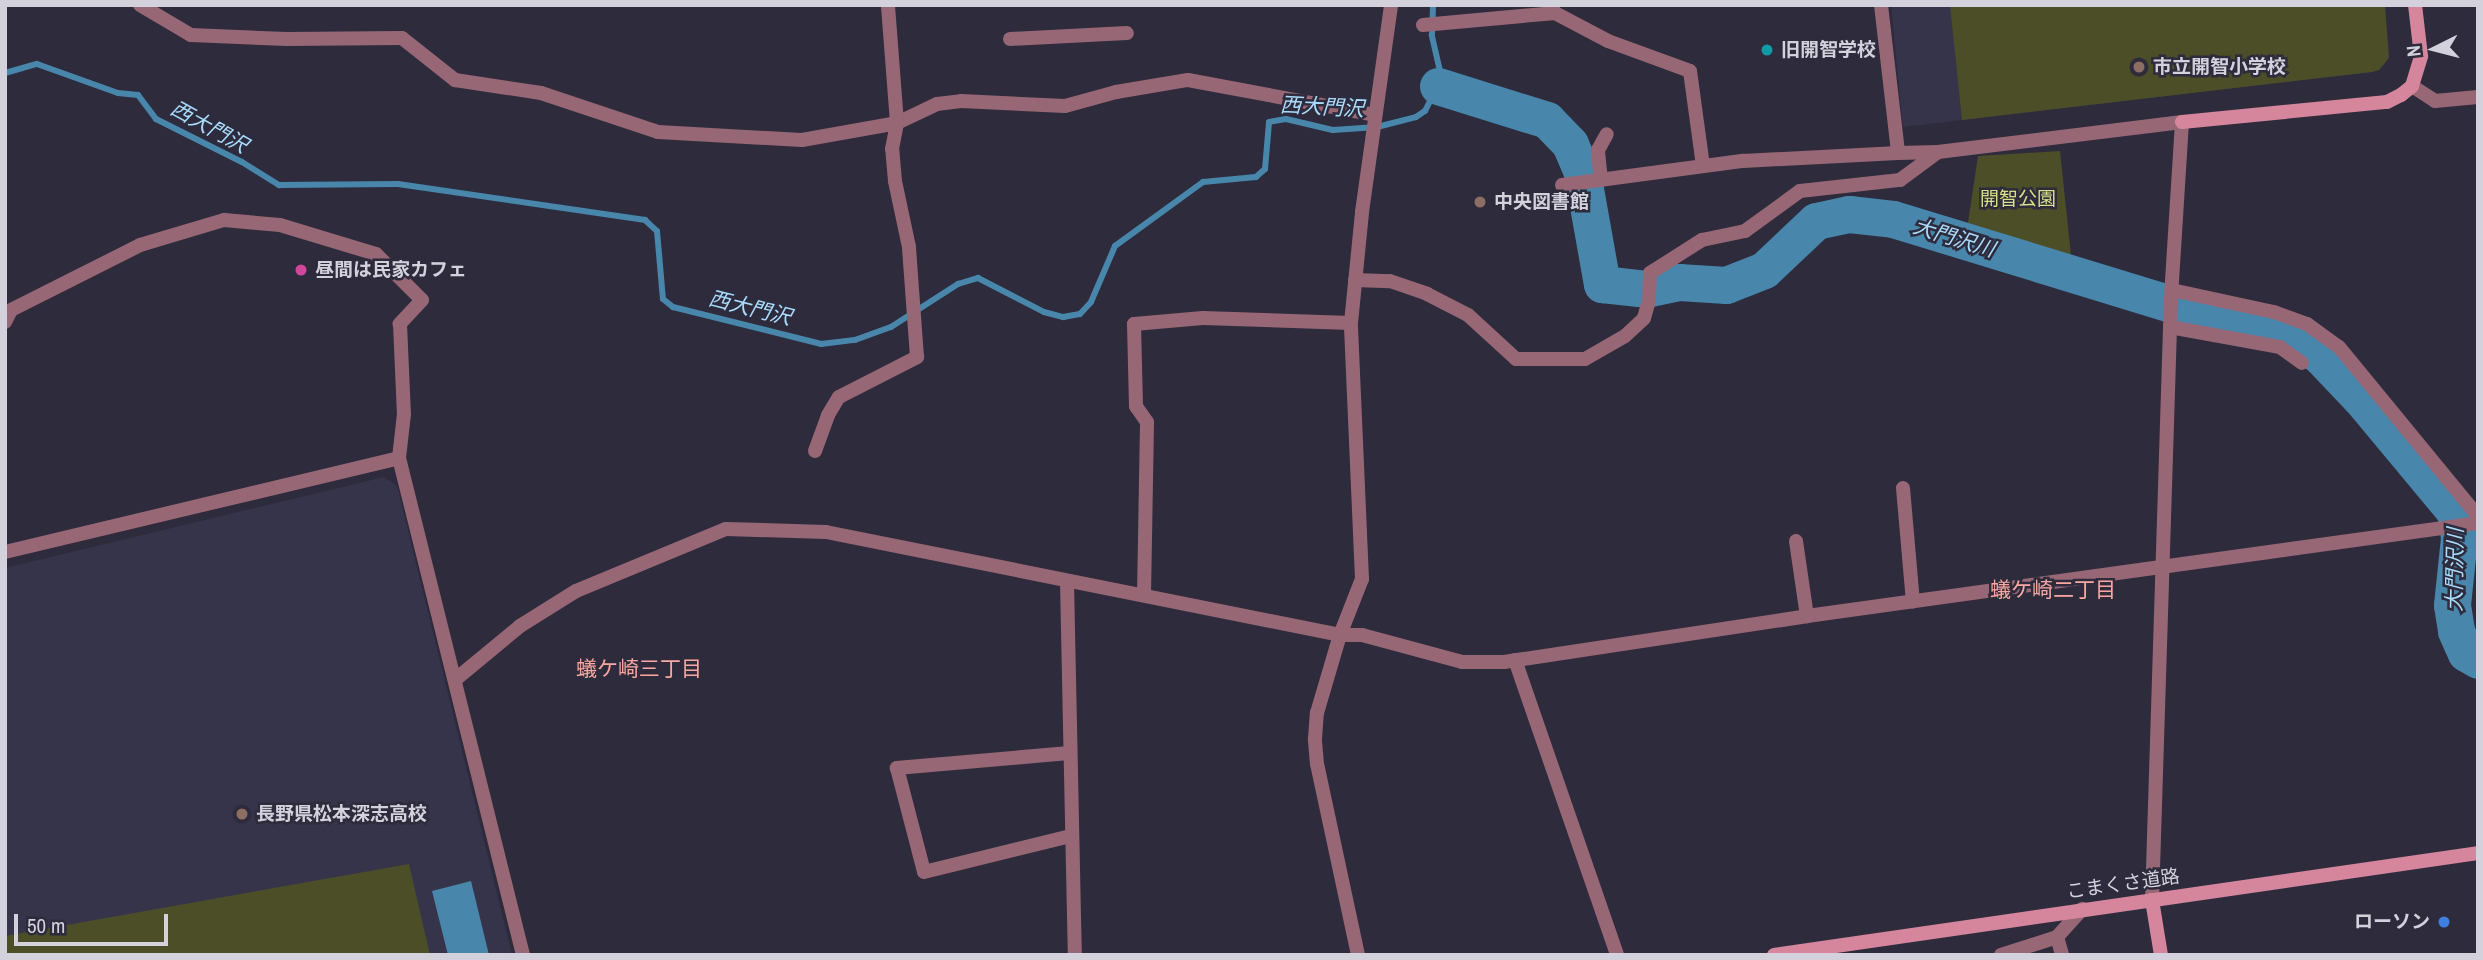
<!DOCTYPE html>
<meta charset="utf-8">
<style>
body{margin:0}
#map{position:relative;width:2483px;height:960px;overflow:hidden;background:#2d2b3c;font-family:"Archivo Narrow","Noto Sans JP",sans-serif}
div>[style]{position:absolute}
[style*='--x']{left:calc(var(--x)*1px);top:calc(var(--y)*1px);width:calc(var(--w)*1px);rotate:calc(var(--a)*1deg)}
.built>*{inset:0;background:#36344b}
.green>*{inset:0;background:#4b4e27}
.water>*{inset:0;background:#4886ab}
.stream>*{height:6px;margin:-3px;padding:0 3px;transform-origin:3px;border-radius:3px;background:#4886ab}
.river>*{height:37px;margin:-18.5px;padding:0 18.5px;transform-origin:18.5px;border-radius:18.5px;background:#4886ab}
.street>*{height:14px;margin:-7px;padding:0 7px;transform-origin:7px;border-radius:7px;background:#986775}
.secondary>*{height:14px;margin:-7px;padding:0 7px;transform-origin:7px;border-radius:7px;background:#d5869d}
.dots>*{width:19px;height:19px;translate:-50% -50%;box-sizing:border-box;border:4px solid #2d2b3c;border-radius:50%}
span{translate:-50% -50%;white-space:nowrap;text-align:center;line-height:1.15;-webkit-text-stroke:5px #2d2b3c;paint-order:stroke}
.poi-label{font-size:19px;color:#d2d1dc;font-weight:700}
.left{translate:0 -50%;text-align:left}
.right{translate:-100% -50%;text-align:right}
.park-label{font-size:19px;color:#d7df83}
.street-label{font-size:19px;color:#d2d1dc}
.water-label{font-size:21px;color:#a8dafb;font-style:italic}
.neighbourhood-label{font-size:21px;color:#faa7a1}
.frame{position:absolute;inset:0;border:7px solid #d2d1dc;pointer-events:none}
.north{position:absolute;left:2399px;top:14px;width:70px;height:70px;-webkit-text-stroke:5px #2d2b3c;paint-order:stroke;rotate:264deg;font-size:19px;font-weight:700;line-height:28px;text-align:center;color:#d2d1dc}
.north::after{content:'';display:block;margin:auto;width:24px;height:32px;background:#d2d1dc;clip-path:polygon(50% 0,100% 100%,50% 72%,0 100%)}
.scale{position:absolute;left:14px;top:914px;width:154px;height:32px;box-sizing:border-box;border:4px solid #d2d1dc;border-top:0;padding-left:9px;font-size:21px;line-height:24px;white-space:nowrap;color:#d2d1dc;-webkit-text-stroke:5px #2d2b3c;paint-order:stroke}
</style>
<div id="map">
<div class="built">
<i style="clip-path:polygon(1891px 5px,2385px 5px,2389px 58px,2379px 70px,2372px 72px,1903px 127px)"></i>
<i style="clip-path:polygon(384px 477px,397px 486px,512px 955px,5px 955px,5px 568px)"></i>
</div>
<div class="green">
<i style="clip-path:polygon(1950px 5px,2385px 5px,2389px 58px,2379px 70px,2372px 72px,1962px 120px)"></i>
<i style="clip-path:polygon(2060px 151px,2072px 264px,1967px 229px,1978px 156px)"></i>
<i style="clip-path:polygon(409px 864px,430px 955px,5px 955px,5px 936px)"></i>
</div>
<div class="water">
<i style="clip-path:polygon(471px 881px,489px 955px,448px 955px,432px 891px)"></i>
</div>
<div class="stream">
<i style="--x:5;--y:73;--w:33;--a:-16"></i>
<i style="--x:37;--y:64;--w:86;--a:19.7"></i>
<i style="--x:118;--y:93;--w:20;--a:6"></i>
<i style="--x:138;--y:95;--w:30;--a:53"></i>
<i style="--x:156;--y:119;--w:96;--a:26.6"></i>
<i style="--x:242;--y:162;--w:44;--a:31.9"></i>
<i style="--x:279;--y:185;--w:119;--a:-0.5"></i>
<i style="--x:398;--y:184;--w:250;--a:8.3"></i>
<i style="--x:645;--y:220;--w:16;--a:43"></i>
<i style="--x:657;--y:231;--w:68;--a:85"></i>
<i style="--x:663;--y:299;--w:13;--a:39"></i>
<i style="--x:673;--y:307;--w:153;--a:14"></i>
<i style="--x:821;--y:344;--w:34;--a:-7"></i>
<i style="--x:855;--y:340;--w:38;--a:-20"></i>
<i style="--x:891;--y:327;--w:80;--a:-32.7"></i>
<i style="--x:958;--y:284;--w:21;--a:-17"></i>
<i style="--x:978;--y:278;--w:74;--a:27.3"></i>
<i style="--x:1044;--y:312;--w:20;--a:15"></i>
<i style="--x:1063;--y:317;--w:17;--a:-10"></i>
<i style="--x:1080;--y:314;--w:16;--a:-47"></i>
<i style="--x:1091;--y:302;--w:61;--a:-66.8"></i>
<i style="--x:1115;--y:246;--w:109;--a:-36"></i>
<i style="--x:1203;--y:182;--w:53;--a:-5.4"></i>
<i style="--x:1256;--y:177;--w:12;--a:-42"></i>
<i style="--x:1265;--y:169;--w:47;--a:-85.1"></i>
<i style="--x:1269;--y:122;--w:17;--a:-10"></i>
<i style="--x:1286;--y:119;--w:48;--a:13.2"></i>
<i style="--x:1333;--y:130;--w:44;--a:-3.9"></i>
<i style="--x:1377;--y:127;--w:40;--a:-14.4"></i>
<i style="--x:1416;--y:117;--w:11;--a:-34"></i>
<i style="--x:1425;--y:111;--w:28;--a:-63"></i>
<i style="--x:1438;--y:86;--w:15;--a:-82"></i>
<i style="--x:1440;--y:71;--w:37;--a:-103"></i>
<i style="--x:1432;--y:35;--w:30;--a:-88"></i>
</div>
<div class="river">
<i style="--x:1438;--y:86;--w:114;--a:17.3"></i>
<i style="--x:1547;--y:120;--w:33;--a:46"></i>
<i style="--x:1570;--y:144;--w:30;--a:67"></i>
<i style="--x:1582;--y:172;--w:114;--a:79.9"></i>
<i style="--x:1602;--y:284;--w:44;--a:6.5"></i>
<i style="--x:1646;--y:289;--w:34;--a:-12"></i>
<i style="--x:1679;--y:282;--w:47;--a:3.7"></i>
<i style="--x:1726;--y:285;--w:41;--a:-21.5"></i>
<i style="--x:1764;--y:270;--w:71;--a:-43.3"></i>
<i style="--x:1816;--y:221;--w:34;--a:-12"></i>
<i style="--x:1849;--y:214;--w:44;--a:6.5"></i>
<i style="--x:1893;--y:219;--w:312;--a:17"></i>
<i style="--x:2191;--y:310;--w:101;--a:13.8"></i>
<i style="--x:2289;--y:334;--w:38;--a:35"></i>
<i style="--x:2320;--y:356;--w:59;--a:46.4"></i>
<i style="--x:2361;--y:399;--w:147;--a:50.2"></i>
<i style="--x:2455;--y:512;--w:26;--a:81"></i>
<i style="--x:2459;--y:538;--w:67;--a:96"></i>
<i style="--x:2452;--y:605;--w:26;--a:81"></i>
<i style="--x:2456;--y:631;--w:24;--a:66"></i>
<i style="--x:2466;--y:653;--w:14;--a:30"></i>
</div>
<div class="street">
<i style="--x:140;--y:5;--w:59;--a:30.5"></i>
<i style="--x:191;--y:35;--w:96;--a:2.4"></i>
<i style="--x:287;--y:39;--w:115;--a:-0.5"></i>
<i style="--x:402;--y:38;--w:68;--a:38.4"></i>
<i style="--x:455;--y:80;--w:87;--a:8.6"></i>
<i style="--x:541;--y:93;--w:123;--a:18.4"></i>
<i style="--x:658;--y:132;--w:144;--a:3.2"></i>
<i style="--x:802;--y:140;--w:97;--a:-10.1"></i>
<i style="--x:897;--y:123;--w:44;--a:-25.4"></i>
<i style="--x:937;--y:104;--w:24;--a:-7"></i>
<i style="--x:961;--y:101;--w:104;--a:2.8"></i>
<i style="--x:1065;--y:106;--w:53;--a:-15.4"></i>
<i style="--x:1116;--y:92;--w:73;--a:-9.5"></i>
<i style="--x:1188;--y:80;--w:190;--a:10.6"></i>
<i style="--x:1881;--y:5;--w:149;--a:83.4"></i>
<i style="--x:1898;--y:153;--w:40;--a:-1.4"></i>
<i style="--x:1938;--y:152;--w:246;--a:-7"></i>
<i style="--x:2182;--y:122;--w:174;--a:93.6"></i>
<i style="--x:2171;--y:296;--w:604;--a:91.8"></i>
<i style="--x:1423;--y:25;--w:133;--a:-5.2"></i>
<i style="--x:1555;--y:13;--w:60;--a:27.8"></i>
<i style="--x:1608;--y:41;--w:87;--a:20.1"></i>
<i style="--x:1690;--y:71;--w:96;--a:82.2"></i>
<i style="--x:1010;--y:39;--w:117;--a:-2.9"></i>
<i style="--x:2412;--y:86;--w:27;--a:33"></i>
<i style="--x:2435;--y:101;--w:43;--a:-5.3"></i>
<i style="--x:1601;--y:180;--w:30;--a:-96"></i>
<i style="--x:1598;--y:150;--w:18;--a:-61"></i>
<i style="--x:1562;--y:185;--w:183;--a:-7.6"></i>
<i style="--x:1743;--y:161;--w:155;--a:-3"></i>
<i style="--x:1355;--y:280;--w:35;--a:2"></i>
<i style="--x:1390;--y:281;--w:39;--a:19"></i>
<i style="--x:1427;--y:294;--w:46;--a:27.1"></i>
<i style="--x:1468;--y:315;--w:65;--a:42.5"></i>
<i style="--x:1516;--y:359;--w:69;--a:0"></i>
<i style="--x:1585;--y:359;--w:46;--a:-29.9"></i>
<i style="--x:1625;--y:336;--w:26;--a:-43"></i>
<i style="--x:1644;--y:318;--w:18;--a:-74"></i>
<i style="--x:1649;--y:301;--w:28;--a:-88"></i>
<i style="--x:1650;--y:273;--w:62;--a:-32.4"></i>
<i style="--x:1702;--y:240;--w:44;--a:-11.8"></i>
<i style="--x:1745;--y:231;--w:68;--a:-36"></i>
<i style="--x:1800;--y:191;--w:101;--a:-6.3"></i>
<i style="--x:1900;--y:180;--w:47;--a:-36.4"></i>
<i style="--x:2172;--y:290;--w:104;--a:12.2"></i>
<i style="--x:2274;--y:312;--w:35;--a:20"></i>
<i style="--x:2307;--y:324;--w:39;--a:36"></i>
<i style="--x:2339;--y:347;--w:219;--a:50.6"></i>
<i style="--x:5;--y:322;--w:13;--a:-63"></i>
<i style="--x:11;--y:310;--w:144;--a:-26.7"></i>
<i style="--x:140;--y:245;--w:88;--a:-16.6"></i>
<i style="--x:224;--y:220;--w:56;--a:5.1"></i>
<i style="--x:280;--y:225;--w:100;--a:16.8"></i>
<i style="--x:376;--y:254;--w:65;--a:45"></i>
<i style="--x:422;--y:300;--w:33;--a:133"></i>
<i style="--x:400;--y:324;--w:90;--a:87.5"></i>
<i style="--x:404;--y:414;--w:44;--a:96.5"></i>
<i style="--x:399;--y:458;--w:512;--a:75.99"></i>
<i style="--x:2170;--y:327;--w:112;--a:10.3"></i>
<i style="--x:2280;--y:347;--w:27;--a:36"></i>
<i style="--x:815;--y:451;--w:38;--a:-70"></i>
<i style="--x:828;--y:415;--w:21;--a:-59"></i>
<i style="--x:839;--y:397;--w:88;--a:-27.1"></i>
<i style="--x:917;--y:357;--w:110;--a:-94.2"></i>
<i style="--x:909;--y:247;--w:67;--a:-102"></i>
<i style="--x:895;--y:181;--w:32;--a:-95"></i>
<i style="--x:892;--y:149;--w:26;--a:-79"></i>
<i style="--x:897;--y:123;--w:118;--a:-94.4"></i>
<i style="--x:1903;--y:488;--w:114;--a:85"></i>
<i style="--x:1796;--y:541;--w:76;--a:81.7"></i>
<i style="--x:5;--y:552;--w:405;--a:-13.4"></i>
<i style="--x:1067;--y:582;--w:373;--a:88.8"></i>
<i style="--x:1144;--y:595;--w:173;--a:-89"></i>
<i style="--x:1147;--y:422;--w:19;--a:-125"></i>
<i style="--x:1136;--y:406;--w:82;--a:-91.4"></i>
<i style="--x:1134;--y:324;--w:69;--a:-5"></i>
<i style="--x:1203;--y:318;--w:148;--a:1.9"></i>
<i style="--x:1515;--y:660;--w:312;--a:70.9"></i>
<i style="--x:456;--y:679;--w:83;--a:-39.6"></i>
<i style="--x:520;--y:626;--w:66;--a:-32"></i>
<i style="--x:576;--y:591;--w:162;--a:-22.5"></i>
<i style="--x:726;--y:529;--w:100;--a:1.7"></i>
<i style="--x:826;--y:532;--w:524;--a:11.33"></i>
<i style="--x:1340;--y:635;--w:22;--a:0"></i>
<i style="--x:1362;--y:635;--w:104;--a:15.1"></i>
<i style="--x:1462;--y:662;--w:42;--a:0"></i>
<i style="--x:1504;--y:662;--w:306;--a:-8.6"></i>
<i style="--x:1807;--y:616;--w:677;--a:-7.89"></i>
<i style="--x:1069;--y:753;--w:173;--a:175"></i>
<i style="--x:897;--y:768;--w:107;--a:75.4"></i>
<i style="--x:924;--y:872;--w:151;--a:-13.8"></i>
<i style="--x:2057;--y:937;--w:19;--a:74"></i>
<i style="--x:1358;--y:955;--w:195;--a:-102.1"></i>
<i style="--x:1317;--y:764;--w:25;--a:-95"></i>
<i style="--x:1315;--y:739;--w:26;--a:-86"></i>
<i style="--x:1317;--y:713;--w:81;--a:-73.6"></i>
<i style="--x:1340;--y:635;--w:60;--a:-68.6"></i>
<i style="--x:1362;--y:579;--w:256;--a:-92.5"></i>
<i style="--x:1351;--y:323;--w:112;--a:-84.3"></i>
<i style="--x:1362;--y:212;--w:209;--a:-82"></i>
<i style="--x:2001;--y:955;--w:59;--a:-17.8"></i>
<i style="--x:2057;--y:937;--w:38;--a:-48"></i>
</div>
<div class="secondary">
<i style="--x:2182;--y:122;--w:206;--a:-5.6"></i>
<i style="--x:2387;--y:102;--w:16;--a:-27"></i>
<i style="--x:2401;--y:95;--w:14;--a:-39"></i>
<i style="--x:2412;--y:86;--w:31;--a:-73"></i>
<i style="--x:2421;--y:56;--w:51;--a:-96.7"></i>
<i style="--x:2152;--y:900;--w:56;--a:80.7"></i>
<i style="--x:1774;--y:955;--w:711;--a:-8.24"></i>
</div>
<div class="dots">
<i style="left:1767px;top:50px;background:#0f9aa8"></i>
<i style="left:2139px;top:67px;background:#8d6e63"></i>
<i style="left:1480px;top:202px;background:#8d6e63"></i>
<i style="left:301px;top:270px;background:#d1479c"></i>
<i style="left:242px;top:814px;background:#8d6e63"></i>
<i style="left:2444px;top:922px;background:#3f7fe0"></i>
</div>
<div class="poi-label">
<span class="left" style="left:1781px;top:50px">旧開智学校</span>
<span class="left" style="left:2153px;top:67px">市立開智小学校</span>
<span class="left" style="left:1494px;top:202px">中央図書館</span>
<span class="left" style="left:315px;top:270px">昼間は民家カフェ</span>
<span class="left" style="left:256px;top:814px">長野県松本深志高校</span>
<span class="right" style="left:2430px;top:922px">ローソン</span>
</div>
<div class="park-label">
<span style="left:2018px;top:199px">開智公園</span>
</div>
<div class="street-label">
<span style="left:2123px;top:884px;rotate:-8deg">こまくさ道路</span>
</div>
<div class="water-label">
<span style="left:1322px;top:107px;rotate:3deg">西大門沢</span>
<span style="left:209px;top:127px;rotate:29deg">西大門沢</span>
<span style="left:1954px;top:238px;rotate:17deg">大門沢川</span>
<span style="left:750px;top:308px;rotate:14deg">西大門沢</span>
<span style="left:2455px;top:570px;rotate:-89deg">大門沢川</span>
</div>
<div class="neighbourhood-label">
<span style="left:2053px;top:590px">蟻ケ崎二丁目</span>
<span style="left:639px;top:669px">蟻ケ崎三丁目</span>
</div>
<div class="frame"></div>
<div class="north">N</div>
<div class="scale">50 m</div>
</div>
